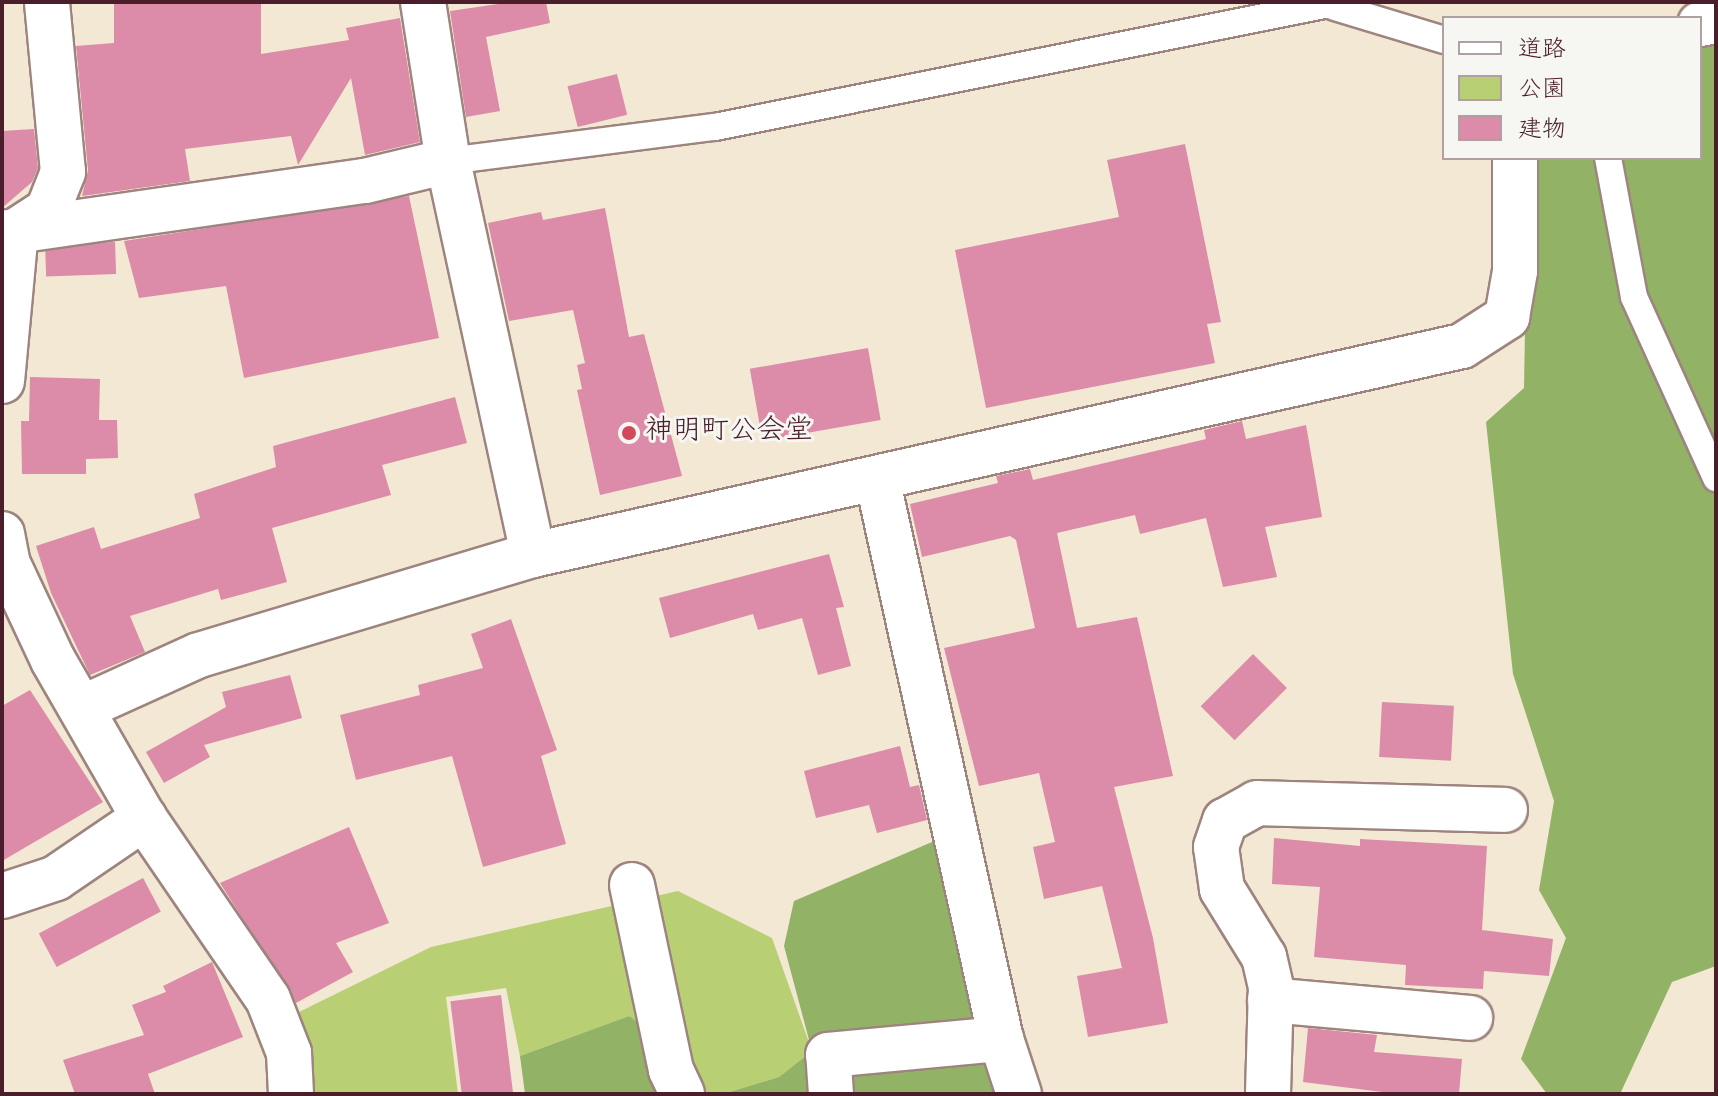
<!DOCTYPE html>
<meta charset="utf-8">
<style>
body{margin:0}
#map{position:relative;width:1718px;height:1096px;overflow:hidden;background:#f2e8d3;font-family:Dekko,"Klee One",sans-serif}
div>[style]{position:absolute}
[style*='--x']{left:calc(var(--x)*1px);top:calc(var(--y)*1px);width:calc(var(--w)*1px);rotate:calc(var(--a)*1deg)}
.green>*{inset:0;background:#b8cf73}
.forest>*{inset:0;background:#92b265}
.building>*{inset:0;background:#dc8ba9;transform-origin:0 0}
.roads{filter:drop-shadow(2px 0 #9e847f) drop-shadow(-2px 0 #9e847f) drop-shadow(0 2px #9e847f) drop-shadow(0 -2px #9e847f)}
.service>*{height:26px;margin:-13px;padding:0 13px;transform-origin:13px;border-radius:13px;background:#fff}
.minor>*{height:44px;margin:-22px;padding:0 22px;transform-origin:22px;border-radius:22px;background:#fff}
.dots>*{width:22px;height:22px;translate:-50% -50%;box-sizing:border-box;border:4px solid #f6f6f2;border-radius:50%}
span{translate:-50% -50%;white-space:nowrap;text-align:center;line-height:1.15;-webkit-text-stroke:6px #f6f6f2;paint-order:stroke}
.poi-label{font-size:28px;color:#4a1f2b}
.left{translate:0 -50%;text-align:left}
.frame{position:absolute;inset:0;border:4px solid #4a1f2b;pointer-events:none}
.legend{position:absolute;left:1442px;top:16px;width:260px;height:144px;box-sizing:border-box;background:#f6f6f2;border:2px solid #b1a0a2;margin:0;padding:10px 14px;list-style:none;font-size:24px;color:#4a1f2b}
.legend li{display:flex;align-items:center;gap:16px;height:40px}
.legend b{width:40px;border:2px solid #b1a0a2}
</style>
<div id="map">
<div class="green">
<i style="clip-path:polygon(678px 891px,772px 938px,812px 1051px,779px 1077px,723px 1094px,697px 1094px,629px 1016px,520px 1056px,506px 988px,446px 997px,458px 1094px,309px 1094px,299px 1012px,431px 947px)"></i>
</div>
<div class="forest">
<i style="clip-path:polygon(1716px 39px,1716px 966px,1672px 982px,1620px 1094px,1547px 1094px,1521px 1059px,1566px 938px,1539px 890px,1554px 801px,1513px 674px,1486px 422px,1524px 388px,1528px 158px,1700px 158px,1700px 42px)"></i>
<i style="clip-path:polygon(939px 839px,1007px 1094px,723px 1094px,779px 1077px,812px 1051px,784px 946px,794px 901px)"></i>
<i style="clip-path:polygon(629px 1016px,649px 1031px,697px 1094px,525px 1094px,520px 1056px)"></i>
</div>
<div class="building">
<i style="clip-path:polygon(114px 2px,261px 2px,261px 54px,349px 40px,346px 28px,400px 18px,420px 142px,365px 155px,351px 78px,298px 165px,291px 136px,185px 149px,190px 181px,82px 196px,88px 170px,76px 46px,114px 43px)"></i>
<i style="clip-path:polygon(512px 2px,546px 2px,550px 23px,486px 37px,500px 111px,466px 117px,450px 11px)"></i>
<i style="left:617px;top:74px;width:42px;height:51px;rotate:76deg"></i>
<i style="clip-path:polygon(34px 129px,38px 168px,32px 182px,2px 208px,2px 131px)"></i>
<i style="clip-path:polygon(1185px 144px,1221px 322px,1207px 324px,1215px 363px,986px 408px,955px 250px,1119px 217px,1107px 160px)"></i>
<i style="clip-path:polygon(409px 196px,439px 338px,244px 378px,226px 286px,139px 298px,124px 241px)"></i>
<i style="clip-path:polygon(605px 208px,629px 337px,644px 334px,682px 476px,600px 495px,577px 390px,582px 389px,577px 365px,585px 363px,573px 310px,509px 321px,488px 223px,541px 212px,543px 220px)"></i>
<i style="left:115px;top:242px;width:32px;height:70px;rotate:88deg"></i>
<i style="left:868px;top:348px;width:73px;height:120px;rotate:80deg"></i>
<i style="clip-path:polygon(30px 377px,100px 379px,99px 420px,117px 420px,118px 458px,86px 459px,86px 474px,22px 474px,21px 421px,29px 421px)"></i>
<i style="clip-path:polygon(455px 397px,467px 443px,382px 465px,391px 495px,272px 528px,287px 582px,221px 600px,218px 589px,130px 616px,145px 652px,90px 675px,51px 593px,36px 546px,94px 527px,101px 549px,200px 518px,194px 494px,276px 467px,273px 446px)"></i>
<i style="clip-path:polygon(1242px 421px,1246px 439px,1306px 425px,1322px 517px,1265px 527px,1277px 577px,1223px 587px,1206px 518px,1140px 534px,1135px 515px,1057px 533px,1077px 628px,1137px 617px,1173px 776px,1114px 787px,1153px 938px,1168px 1023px,1088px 1037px,1077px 976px,1122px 968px,1102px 886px,1044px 899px,1033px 847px,1055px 842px,1039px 773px,979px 786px,944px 648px,1035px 628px,1016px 540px,1010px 536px,922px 557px,910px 504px,998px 483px,996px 476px,1030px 469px,1033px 480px,1206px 439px,1204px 430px)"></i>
<i style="clip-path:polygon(829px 554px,844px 607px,836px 608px,851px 666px,818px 675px,802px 618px,758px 630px,753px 614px,670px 638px,659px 598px)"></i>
<i style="clip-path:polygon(511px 619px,557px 750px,541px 756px,566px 844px,483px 867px,452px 756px,356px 780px,340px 715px,420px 695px,418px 685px,483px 668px,471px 634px)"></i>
<i style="left:1253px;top:654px;width:48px;height:74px;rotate:45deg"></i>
<i style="clip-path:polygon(290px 675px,302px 718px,204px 745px,210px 757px,164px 783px,146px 752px,226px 707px,222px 692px)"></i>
<i style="clip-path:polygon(30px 690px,103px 802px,2px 861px,2px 706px)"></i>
<i style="left:1382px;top:702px;width:72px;height:55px;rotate:3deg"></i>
<i style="clip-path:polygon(900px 746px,910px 787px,919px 785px,927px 820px,877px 833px,869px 805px,816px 818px,804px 771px)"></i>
<i style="clip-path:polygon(349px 827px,389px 923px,336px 943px,353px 972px,296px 1003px,220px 883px)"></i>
<i style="clip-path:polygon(1274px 838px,1360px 846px,1360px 839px,1487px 846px,1482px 930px,1553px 939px,1549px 976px,1484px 971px,1483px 989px,1405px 985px,1406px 965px,1314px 957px,1320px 887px,1272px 884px)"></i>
<i style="left:143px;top:878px;width:38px;height:118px;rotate:62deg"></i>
<i style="clip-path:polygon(212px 962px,243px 1037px,148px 1074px,155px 1094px,75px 1094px,63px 1060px,144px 1035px,132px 1005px,166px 992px,163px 986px)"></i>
<i style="left:501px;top:995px;width:100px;height:51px;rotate:83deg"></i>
<i style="clip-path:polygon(1308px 1028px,1377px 1035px,1374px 1052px,1462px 1059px,1459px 1094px,1398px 1094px,1303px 1082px)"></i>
</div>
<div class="roads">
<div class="service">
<i style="--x:1335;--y:7;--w:114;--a:16.8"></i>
<i style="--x:1608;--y:158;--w:141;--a:79.4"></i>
<i style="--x:1634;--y:297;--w:199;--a:65.6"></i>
<i style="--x:448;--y:161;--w:269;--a:-7.3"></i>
<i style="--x:715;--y:127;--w:636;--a:-11.33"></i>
</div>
<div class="minor">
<i style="--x:423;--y:2;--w:161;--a:81.1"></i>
<i style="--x:1700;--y:24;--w:16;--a:-11"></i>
<i style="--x:2;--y:233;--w:367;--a:-8.2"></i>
<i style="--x:365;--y:181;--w:85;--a:-13.5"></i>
<i style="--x:448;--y:161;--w:403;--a:77.8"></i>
<i style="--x:2;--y:381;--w:151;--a:-84.7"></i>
<i style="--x:16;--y:231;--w:38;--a:-33"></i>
<i style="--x:48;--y:210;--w:41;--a:-68.5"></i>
<i style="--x:63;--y:172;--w:171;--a:-95.4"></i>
<i style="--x:877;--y:478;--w:575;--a:77.54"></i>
<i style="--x:1001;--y:1039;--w:58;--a:71.9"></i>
<i style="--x:2;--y:534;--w:31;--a:79"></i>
<i style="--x:8;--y:564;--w:106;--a:64.9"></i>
<i style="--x:53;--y:660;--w:182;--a:60.1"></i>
<i style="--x:144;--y:818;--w:219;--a:55.6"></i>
<i style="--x:268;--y:999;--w:58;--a:68.7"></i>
<i style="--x:289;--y:1053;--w:41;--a:87.2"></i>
<i style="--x:82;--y:708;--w:128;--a:-24.4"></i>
<i style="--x:199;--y:655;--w:349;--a:-16.7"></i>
<i style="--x:533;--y:555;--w:952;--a:-12.68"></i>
<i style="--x:1462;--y:346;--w:54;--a:-32.8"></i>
<i style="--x:1507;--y:317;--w:47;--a:-80.1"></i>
<i style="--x:1515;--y:271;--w:113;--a:-90"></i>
<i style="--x:632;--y:885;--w:189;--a:78.1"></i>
<i style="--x:671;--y:1070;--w:26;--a:65"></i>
<i style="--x:2;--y:896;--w:57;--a:-18.4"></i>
<i style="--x:56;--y:878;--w:107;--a:-34.3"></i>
<i style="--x:1270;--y:1000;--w:201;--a:5.1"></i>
<i style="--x:831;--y:1094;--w:39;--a:-94"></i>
<i style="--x:828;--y:1055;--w:174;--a:-5.3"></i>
<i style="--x:1268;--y:1094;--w:107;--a:-88.4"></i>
<i style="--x:1271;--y:987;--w:31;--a:-103"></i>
<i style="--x:1264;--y:957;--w:80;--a:-121.7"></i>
<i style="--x:1222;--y:889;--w:42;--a:-98.1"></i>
<i style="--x:1216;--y:847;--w:28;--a:-71"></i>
<i style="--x:1225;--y:821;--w:37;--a:-29"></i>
<i style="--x:1257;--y:803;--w:248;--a:1.6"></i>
</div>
</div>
<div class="dots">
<i style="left:629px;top:433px;background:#d1495b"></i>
</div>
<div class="poi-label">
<span class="left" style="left:645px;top:433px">神明町公会堂</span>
</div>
<div class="frame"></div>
<ul class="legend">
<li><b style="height:10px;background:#fff"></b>道路</li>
<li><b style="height:22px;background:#b8cf73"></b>公園</li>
<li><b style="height:22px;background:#dc8ba9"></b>建物</li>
</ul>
</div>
